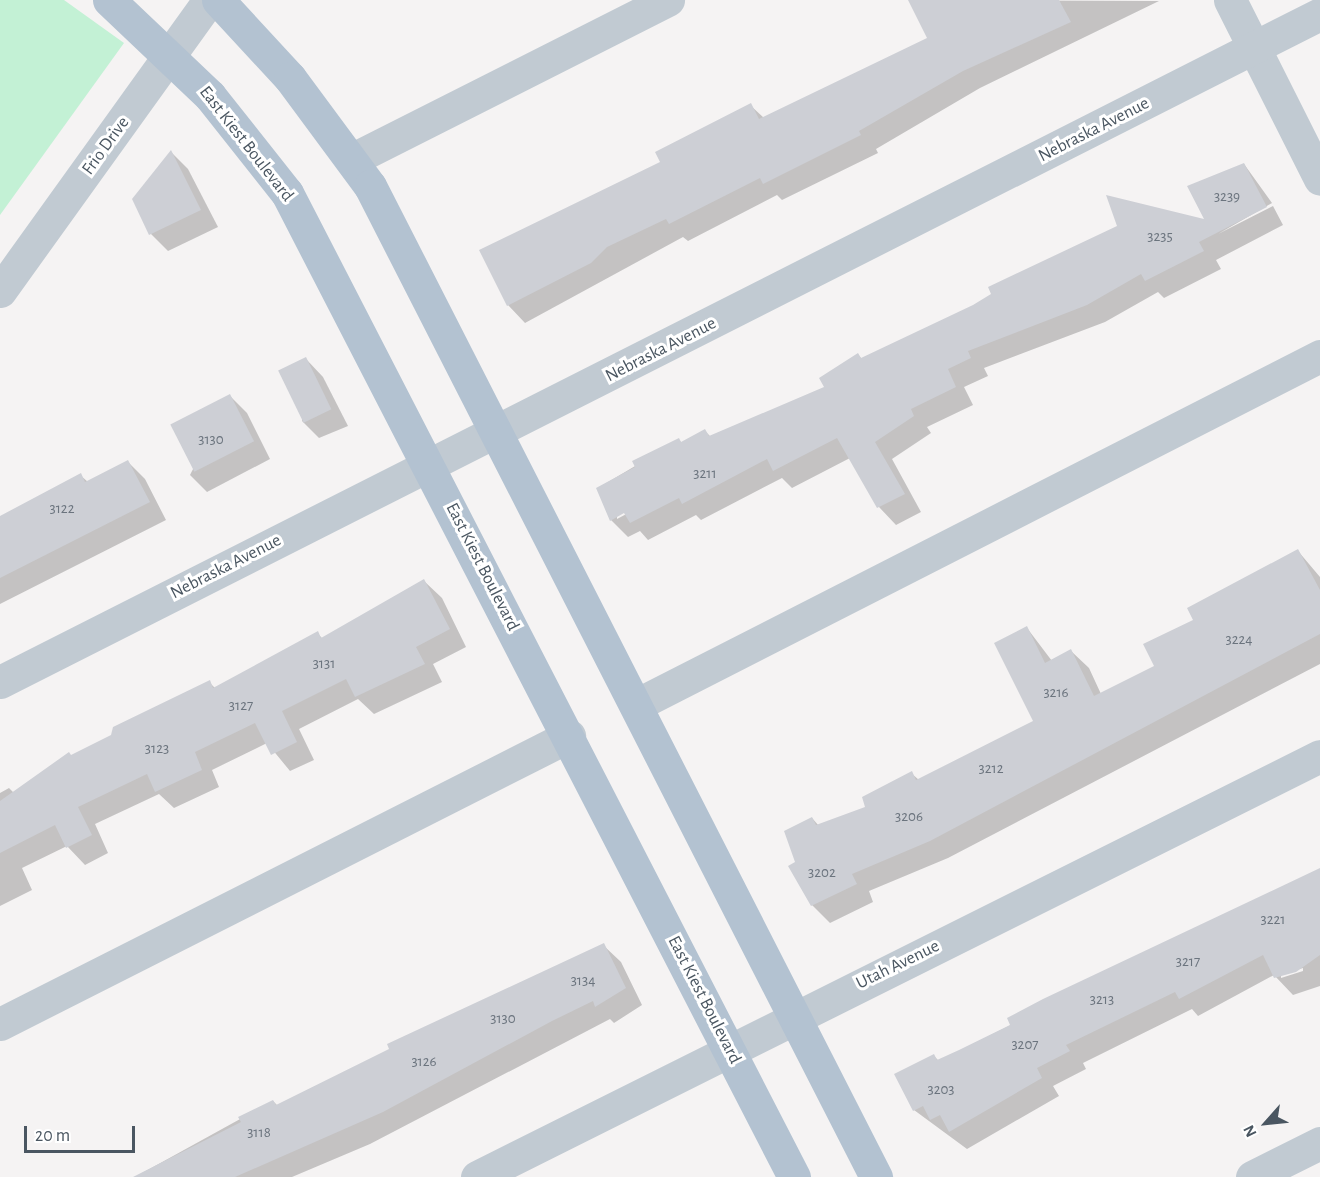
<!DOCTYPE html>
<style>
body{margin:0}
#map{position:relative;width:1320px;height:1177px;overflow:hidden;background:#f5f3f3;font-family:"Alegreya Sans",sans-serif}
div>[style]{position:absolute}
[style*='--x']{left:calc(var(--x)*1px);top:calc(var(--y)*1px);width:calc(var(--w)*1px);rotate:calc(var(--a)*1deg)}
.green>*{inset:0;background:#c3f1d5}
.shadow>*{inset:0;background:#0003}
.building>*{inset:0;background:#cdcfd5;transform-origin:0 0}
.minor>*{height:33px;margin:-16.5px;padding:0 16.5px;transform-origin:16.5px;border-radius:16.5px;background:#c1cad2}
.major>*{height:33px;margin:-16.5px;padding:0 16.5px;transform-origin:16.5px;border-radius:16.5px;background:#b3c2d1}
span{translate:-50% -50%;white-space:nowrap;text-align:center;line-height:1.15;-webkit-text-stroke:6px #fff;paint-order:stroke}
.number-label{font-size:15px;color:#6b747e}
.number-label span{-webkit-text-stroke-width:0}
.street-label{font-size:18px;color:#4a5661}
.north{position:absolute;left:1236px;top:1093px;width:60px;height:60px;-webkit-text-stroke:4px #fff;paint-order:stroke;rotate:243deg;font-size:16px;font-weight:700;line-height:24px;text-align:center;color:#4a5661}
.north::after{content:'';display:block;margin:auto;width:21px;height:27px;background:#4a5661;clip-path:polygon(50% 0,100% 100%,50% 72%,0 100%)}
.scale{position:absolute;left:24px;top:1126px;width:111px;height:27px;box-sizing:border-box;border:3px solid #4a5661;border-top:0;padding-left:8px;font-size:18px;line-height:21px;white-space:nowrap;color:#4a5661;-webkit-text-stroke:4px #fff;paint-order:stroke}
</style>
<div id="map">
<div class="green">
<i style="clip-path:polygon(0 0,64px 0,124px 43px,0 215px)"></i>
</div>
<div class="shadow">
<i style="clip-path:polygon(909px 0,1159px 1px,980px 88px,876px 149px,878px 153px,782px 200px,777px 195px,688px 241px,683px 237px,525px 323px,508px 305px,662px 163px,750px 105px,764px 118px,929px 39px)"></i>
<i style="clip-path:polygon(171px 152px,188px 169px,218px 227px,168px 251px,151px 234px)"></i>
<i style="clip-path:polygon(evenodd,1244px 164px,1272px 203px,1218px 234px,1273px 206px,1283px 225px,1216px 260px,1221px 269px,1164px 298px,1158px 292px,1105px 322px,984px 368px,988px 376px,964px 387px,973px 405px,927px 427px,931px 433px,892px 459px,921px 512px,896px 525px,879px 507px,850px 458px,792px 488px,782px 478px,701px 520px,696px 515px,648px 540px,640px 531px,628px 537px,611px 520px,598px 488px,679px 440px,682px 443px,705px 431px,711px 437px,826px 387px,858px 355px,862px 359px,1207px 221px,1244px 164px,630px 508px,632px 511px,617px 519px,617px 515px,630px 508px)"></i>
<i style="clip-path:polygon(306px 359px,323px 377px,348px 426px,319px 438px,302px 421px)"></i>
<i style="clip-path:polygon(230px 396px,247px 413px,270px 459px,207px 492px,190px 475px)"></i>
<i style="clip-path:polygon(128px 462px,145px 479px,166px 520px,0 604px,0 517px,80px 475px,88px 482px)"></i>
<i style="clip-path:polygon(1298px 551px,1320px 577px,1320px 664px,948px 858px,869px 891px,873px 902px,830px 923px,812px 905px,797px 862px,812px 818px,819px 826px,867px 807px,911px 773px,919px 780px,1035px 722px,1027px 628px,1052px 661px,1071px 651px,1089px 668px,1101px 694px,1156px 667px,1195px 620px)"></i>
<i style="clip-path:polygon(424px 581px,442px 598px,466px 647px,433px 664px,442px 682px,374px 714px,358px 699px,299px 729px,314px 760px,290px 771px,267px 743px,212px 770px,219px 787px,174px 808px,159px 794px,95px 824px,108px 853px,85px 865px,67px 846px,22px 868px,32px 890px,0 906px,0 793px,9px 788px,14px 793px,209px 682px,215px 688px,317px 633px,323px 639px)"></i>
<i style="clip-path:polygon(evenodd,1320px 871px,1320px 986px,1293px 995px,1274px 975px,1198px 1016px,1192px 1009px,1083px 1063px,1086px 1069px,1053px 1086px,1059px 1096px,967px 1149px,914px 1110px,934px 1056px,939px 1061px,1320px 871px,1303px 968px,1303px 971px,1281px 978px,1281px 975px,1303px 968px)"></i>
<i style="clip-path:polygon(603px 945px,621px 962px,642px 1005px,614px 1023px,610px 1019px,370px 1144px,292px 1177px,135px 1177px,273px 1101px,278px 1106px)"></i>
</div>
<div class="building">
<i style="clip-path:polygon(908px 0,1059px 0,1071px 22px,963px 71px,859px 131px,861px 135px,763px 184px,760px 178px,669px 224px,666px 219px,607px 247px,591px 263px,507px 306px,479px 250px,660px 162px,655px 152px,751px 103px,759px 119px,927px 38px)"></i>
<i style="clip-path:polygon(171px 150px,201px 210px,149px 235px,132px 199px)"></i>
<i style="clip-path:polygon(1244px 163px,1267px 207px,1199px 242px,1204px 251px,1145px 281px,1141px 274px,1087px 305px,968px 351px,971px 358px,948px 369px,956px 387px,911px 409px,914px 416px,875px 442px,905px 494px,877px 508px,837px 438px,773px 471px,767px 459px,682px 504px,679px 498px,630px 523px,624px 513px,610px 521px,596px 488px,635px 467px,632px 461px,679px 438px,681px 442px,705px 429px,709px 436px,824px 387px,819px 378px,858px 353px,861px 358px,973px 305px,991px 294px,988px 287px,1117px 226px,1106px 195px,1204px 219px,1187px 186px)"></i>
<i style="left:306px;top:357px;width:58px;height:31px;rotate:64deg"></i>
<i style="left:230px;top:394px;width:53px;height:67px;rotate:63deg"></i>
<i style="clip-path:polygon(128px 460px,150px 502px,0 578px,0 516px,81px 473px,85px 482px)"></i>
<i style="clip-path:polygon(1298px 549px,1320px 590px,1320px 634px,930px 841px,852px 874px,857px 884px,811px 906px,788px 866px,795px 862px,784px 831px,812px 817px,816px 825px,865px 807px,862px 797px,912px 771px,916px 780px,1033px 721px,994px 643px,1027px 626px,1045px 663px,1071px 649px,1094px 696px,1154px 666px,1143px 644px,1193px 620px,1187px 608px)"></i>
<i style="clip-path:polygon(424px 579px,450px 629px,416px 647px,425px 664px,355px 697px,346px 679px,282px 711px,297px 742px,271px 755px,255px 723px,195px 752px,202px 770px,155px 792px,147px 774px,78px 807px,92px 835px,66px 848px,55px 825px,0 853px,0 801px,69px 752px,71px 755px,111px 735px,113px 727px,210px 680px,213px 688px,318px 631px,321px 638px)"></i>
<i style="clip-path:polygon(1320px 868px,1320px 955px,1296px 972px,1274px 978px,1263px 955px,1179px 999px,1175px 992px,1066px 1045px,1070px 1051px,1037px 1068px,1042px 1078px,949px 1132px,940px 1115px,930px 1120px,923px 1106px,913px 1111px,894px 1074px,934px 1054px,937px 1060px,959px 1050px,1010px 1025px,1007px 1018px,1043px 999px)"></i>
<i style="clip-path:polygon(604px 943px,626px 988px,595px 1007px,593px 1001px,552px 1021px,383px 1112px,235px 1177px,133px 1177px,241px 1122px,238px 1117px,273px 1100px,276px 1105px,389px 1049px,387px 1044px)"></i>
</div>
<div class="minor">
<i style="--x:1230;--y:0;--w:200;--a:63.3"></i>
<i style="--x:353;--y:159;--w:353;--a:-26.8"></i>
<i style="--x:0;--y:291;--w:358;--a:-54.3"></i>
<i style="--x:0;--y:682;--w:1479;--a:-26.84"></i>
<i style="--x:636;--y:705;--w:768;--a:-27.03"></i>
<i style="--x:0;--y:1024;--w:638;--a:-26.85"></i>
<i style="--x:477;--y:1177;--w:942;--a:-26.54"></i>
<i style="--x:1252;--y:1177;--w:76;--a:-26.6"></i>
</div>
<div class="major">
<i style="--x:109;--y:0;--w:139;--a:43.5"></i>
<i style="--x:210;--y:96;--w:124;--a:51.6"></i>
<i style="--x:287;--y:193;--w:1107;--a:62.74"></i>
<i style="--x:218;--y:0;--w:106;--a:47.3"></i>
<i style="--x:290;--y:78;--w:134;--a:53.5"></i>
<i style="--x:370;--y:186;--w:1113;--a:62.95"></i>
</div>
<div class="number-label">
<span style="left:1227px;top:197px">3239</span>
<span style="left:1160px;top:237px">3235</span>
<span style="left:211px;top:440px">3130</span>
<span style="left:705px;top:474px">3211</span>
<span style="left:62px;top:509px">3122</span>
<span style="left:1239px;top:640px">3224</span>
<span style="left:324px;top:664px">3131</span>
<span style="left:1056px;top:693px">3216</span>
<span style="left:241px;top:706px">3127</span>
<span style="left:157px;top:749px">3123</span>
<span style="left:991px;top:769px">3212</span>
<span style="left:909px;top:817px">3206</span>
<span style="left:822px;top:873px">3202</span>
<span style="left:1273px;top:920px">3221</span>
<span style="left:1188px;top:962px">3217</span>
<span style="left:583px;top:981px">3134</span>
<span style="left:1102px;top:1000px">3213</span>
<span style="left:503px;top:1019px">3130</span>
<span style="left:1025px;top:1045px">3207</span>
<span style="left:424px;top:1062px">3126</span>
<span style="left:941px;top:1090px">3203</span>
<span style="left:259px;top:1133px">3118</span>
</div>
<div class="street-label">
<span style="left:1094px;top:130px;rotate:-27deg">Nebraska Avenue</span>
<span style="left:246px;top:144px;rotate:52deg">East Kiest Boulevard</span>
<span style="left:106px;top:146px;rotate:-54deg">Frio Drive</span>
<span style="left:661px;top:350px;rotate:-27deg">Nebraska Avenue</span>
<span style="left:226px;top:567px;rotate:-27deg">Nebraska Avenue</span>
<span style="left:482px;top:567px;rotate:63deg">East Kiest Boulevard</span>
<span style="left:898px;top:965px;rotate:-26deg">Utah Avenue</span>
<span style="left:704px;top:1000px;rotate:63deg">East Kiest Boulevard</span>
</div>
<div class="north">N</div>
<div class="scale">20 m</div>
</div>
